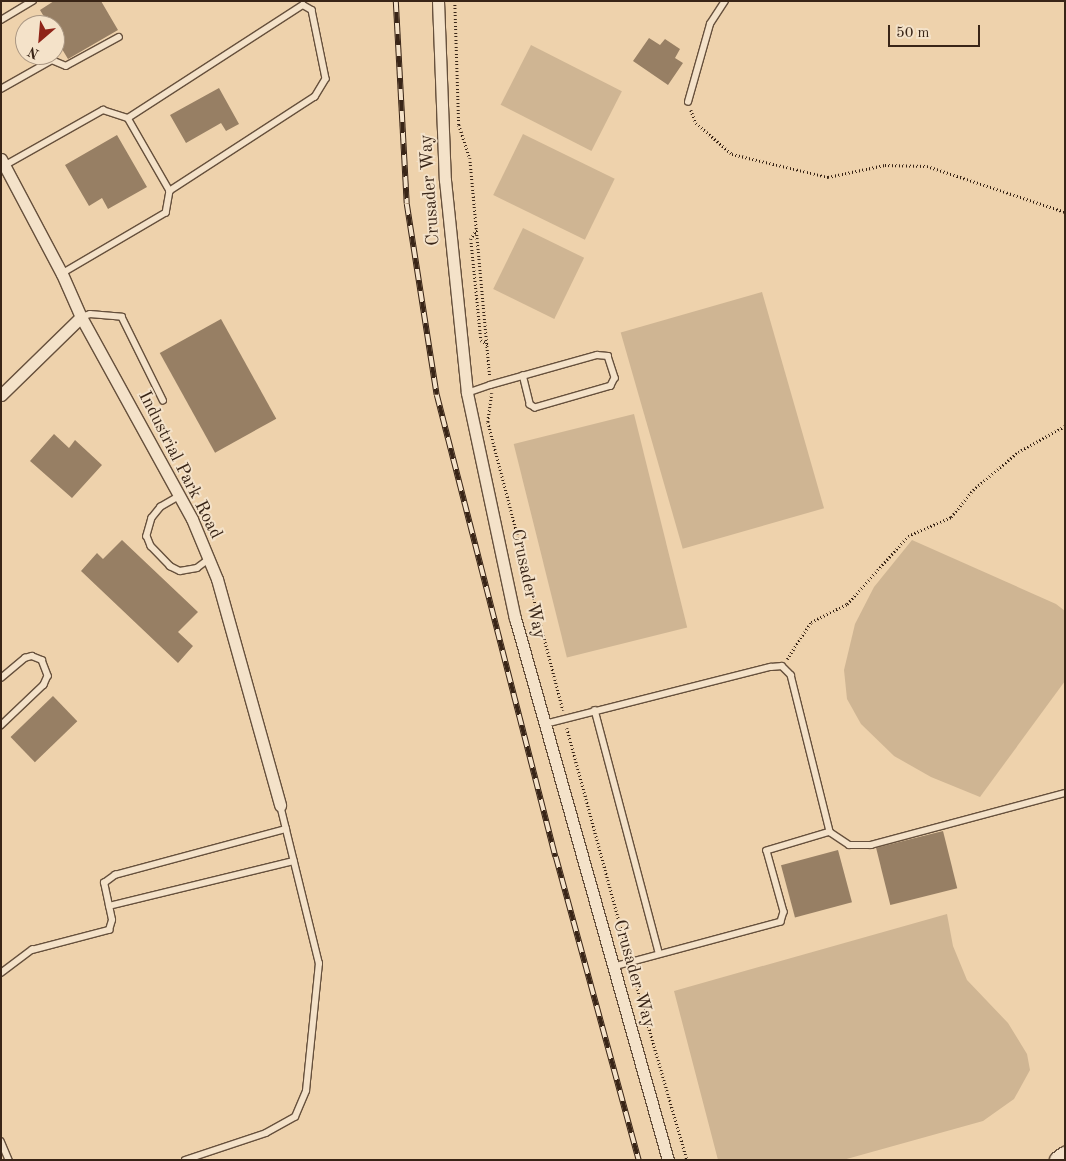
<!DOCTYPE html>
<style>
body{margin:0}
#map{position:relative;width:1066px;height:1161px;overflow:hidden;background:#eed2ac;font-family:"Old Standard TT",serif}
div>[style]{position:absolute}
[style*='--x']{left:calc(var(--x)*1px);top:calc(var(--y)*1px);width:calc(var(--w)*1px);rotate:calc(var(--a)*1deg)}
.green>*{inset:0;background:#cfb593;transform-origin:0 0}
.building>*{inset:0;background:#977f64;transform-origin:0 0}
.path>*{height:2.5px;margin-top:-1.25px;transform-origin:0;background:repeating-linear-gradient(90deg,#392517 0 1px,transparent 0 3.5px)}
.roads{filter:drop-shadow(1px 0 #66503c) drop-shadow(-1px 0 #66503c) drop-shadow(0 1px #66503c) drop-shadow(0 -1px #66503c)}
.service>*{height:5.5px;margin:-2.75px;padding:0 2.75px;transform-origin:2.75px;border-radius:2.75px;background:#f4e2c9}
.minor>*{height:11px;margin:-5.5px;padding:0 5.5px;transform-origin:5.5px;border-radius:5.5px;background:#f4e2c9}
.secondary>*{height:16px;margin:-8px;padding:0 8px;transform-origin:8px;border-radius:8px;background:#f4e2c9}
.rail>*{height:5.5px;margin-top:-2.75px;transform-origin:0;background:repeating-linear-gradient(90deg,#f4e2c9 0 11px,#392517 0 22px);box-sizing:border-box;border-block:1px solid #392517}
span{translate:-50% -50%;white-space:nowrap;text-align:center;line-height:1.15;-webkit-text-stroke:4px #f4e2c9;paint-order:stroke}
.street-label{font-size:18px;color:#392517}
.frame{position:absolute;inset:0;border:2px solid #392517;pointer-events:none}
.north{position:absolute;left:15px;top:15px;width:50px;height:50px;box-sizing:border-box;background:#f4e2c9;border:1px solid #a99682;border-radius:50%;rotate:207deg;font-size:14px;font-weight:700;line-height:20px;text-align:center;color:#392517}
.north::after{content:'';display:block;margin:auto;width:18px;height:22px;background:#8f2418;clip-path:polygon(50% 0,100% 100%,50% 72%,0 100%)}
.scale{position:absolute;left:888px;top:25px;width:92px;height:22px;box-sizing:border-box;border:2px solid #392517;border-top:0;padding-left:6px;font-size:15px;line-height:18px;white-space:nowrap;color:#392517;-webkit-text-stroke:4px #f4e2c9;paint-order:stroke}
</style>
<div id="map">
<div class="green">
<i style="left:531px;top:45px;width:102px;height:67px;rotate:27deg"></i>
<i style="left:523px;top:134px;width:102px;height:68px;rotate:26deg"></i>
<i style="left:523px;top:228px;width:68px;height:68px;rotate:26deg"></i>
<i style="left:762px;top:292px;width:225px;height:147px;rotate:74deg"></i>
<i style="left:634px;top:414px;width:220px;height:124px;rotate:76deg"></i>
<i style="clip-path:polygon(912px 540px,1056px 604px,1065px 611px,1065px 681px,980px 797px,931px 777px,894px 756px,861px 724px,847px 699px,844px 670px,855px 624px,874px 587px)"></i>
<i style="clip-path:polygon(947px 914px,953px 946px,967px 980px,1008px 1023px,1027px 1054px,1030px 1070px,1014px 1099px,983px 1121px,843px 1160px,718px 1160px,674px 991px)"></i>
</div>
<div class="building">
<i style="clip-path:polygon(54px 1px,101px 1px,118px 30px,68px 59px,59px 44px,55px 46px,55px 25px,49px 25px,40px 10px)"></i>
<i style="clip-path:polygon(649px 38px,660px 45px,665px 39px,680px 49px,675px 58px,683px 63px,668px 85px,633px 61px)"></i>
<i style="clip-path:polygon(219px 88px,239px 124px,226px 131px,221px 123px,186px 143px,170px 115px)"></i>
<i style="clip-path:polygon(117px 135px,147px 187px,108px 209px,102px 198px,89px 206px,65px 165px)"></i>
<i style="left:221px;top:319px;width:114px;height:70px;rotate:61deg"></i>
<i style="clip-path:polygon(54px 434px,69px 448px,75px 440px,102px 465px,72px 498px,30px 461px)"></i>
<i style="clip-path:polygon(122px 540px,198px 612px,178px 632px,193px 646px,178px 663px,81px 571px,97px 553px,103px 559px)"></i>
<i style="left:53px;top:696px;width:35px;height:59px;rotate:46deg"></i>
<i style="left:943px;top:831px;width:59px;height:69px;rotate:76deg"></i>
<i style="left:838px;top:850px;width:54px;height:59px;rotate:75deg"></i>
</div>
<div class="path">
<i style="--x:455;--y:1;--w:124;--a:88.2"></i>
<i style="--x:459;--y:125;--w:35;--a:72"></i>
<i style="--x:470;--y:158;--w:219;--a:84.8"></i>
<i style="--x:691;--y:110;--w:14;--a:69"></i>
<i style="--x:696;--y:123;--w:48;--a:40.7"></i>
<i style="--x:732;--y:154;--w:99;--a:13.5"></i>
<i style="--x:828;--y:177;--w:58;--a:-11.9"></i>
<i style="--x:885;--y:165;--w:42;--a:1.4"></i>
<i style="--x:927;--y:166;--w:145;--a:18.4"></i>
<i style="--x:477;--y:230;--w:11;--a:124"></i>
<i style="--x:471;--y:239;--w:101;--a:84.3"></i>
<i style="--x:481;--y:340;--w:9;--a:36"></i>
<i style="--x:492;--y:393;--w:29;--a:98"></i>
<i style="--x:488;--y:422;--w:298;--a:75.4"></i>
<i style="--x:787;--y:659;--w:44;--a:-57"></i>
<i style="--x:811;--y:622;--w:40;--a:-26.6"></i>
<i style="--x:847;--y:604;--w:91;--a:-48.1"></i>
<i style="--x:908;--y:536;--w:47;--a:-23.8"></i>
<i style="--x:951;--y:517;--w:35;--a:-51"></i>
<i style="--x:973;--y:490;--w:59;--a:-40.2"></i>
<i style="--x:1018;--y:452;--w:54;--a:-29"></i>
<i style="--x:567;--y:728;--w:234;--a:74.9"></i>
<i style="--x:632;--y:969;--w:199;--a:73.9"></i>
</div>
<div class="roads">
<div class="service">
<i style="--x:1;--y:20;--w:37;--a:-31"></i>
<i style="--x:1;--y:89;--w:59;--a:-29.6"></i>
<i style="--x:52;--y:60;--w:15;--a:23"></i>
<i style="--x:66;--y:66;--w:60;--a:-28.7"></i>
<i style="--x:688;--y:102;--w:81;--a:-74.2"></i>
<i style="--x:710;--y:24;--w:27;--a:-57"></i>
<i style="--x:128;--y:118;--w:84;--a:60.1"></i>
<i style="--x:4;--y:166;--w:114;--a:-29.5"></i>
<i style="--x:103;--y:110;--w:26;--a:18"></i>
<i style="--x:128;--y:118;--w:208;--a:-32.9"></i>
<i style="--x:303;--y:5;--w:10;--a:29"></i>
<i style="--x:312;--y:10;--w:70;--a:78.5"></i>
<i style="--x:326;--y:79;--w:21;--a:121"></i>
<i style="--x:315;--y:97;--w:173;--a:147"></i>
<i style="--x:170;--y:191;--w:22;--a:100"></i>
<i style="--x:166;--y:213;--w:121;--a:149.6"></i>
<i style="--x:81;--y:317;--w:9;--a:-18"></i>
<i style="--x:90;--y:314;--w:32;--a:5"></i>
<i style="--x:122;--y:317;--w:93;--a:63.7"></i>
<i style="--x:467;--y:393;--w:24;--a:-19"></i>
<i style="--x:490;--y:385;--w:111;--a:-15.7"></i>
<i style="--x:597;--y:355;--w:11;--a:5"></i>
<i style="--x:608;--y:356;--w:23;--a:72"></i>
<i style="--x:615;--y:378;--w:9;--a:117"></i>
<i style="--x:611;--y:386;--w:79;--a:163.9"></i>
<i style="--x:535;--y:408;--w:6;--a:-149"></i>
<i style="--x:530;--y:405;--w:30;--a:-104"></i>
<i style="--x:180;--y:496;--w:22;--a:150"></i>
<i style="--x:161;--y:507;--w:14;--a:129"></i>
<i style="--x:152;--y:518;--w:19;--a:106"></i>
<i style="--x:147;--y:536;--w:11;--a:68"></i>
<i style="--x:151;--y:546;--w:28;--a:46"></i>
<i style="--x:170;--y:566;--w:11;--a:27"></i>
<i style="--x:180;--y:571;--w:17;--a:-10"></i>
<i style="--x:197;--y:568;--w:15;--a:-37"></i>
<i style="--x:1;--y:678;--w:31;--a:-40"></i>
<i style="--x:25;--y:658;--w:7;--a:-16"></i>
<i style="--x:32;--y:656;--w:11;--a:22"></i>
<i style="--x:42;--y:660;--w:17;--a:69"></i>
<i style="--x:48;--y:676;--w:10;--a:114"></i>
<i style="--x:44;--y:685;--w:59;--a:136.4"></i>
<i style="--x:595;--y:710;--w:251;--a:75.2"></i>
<i style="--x:545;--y:724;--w:233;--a:-14.2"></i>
<i style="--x:771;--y:667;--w:11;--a:-5"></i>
<i style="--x:782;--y:666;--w:13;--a:45"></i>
<i style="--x:791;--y:675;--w:162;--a:76"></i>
<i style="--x:830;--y:832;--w:66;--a:163.2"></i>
<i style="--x:767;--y:851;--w:63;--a:74.4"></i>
<i style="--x:784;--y:912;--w:10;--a:107"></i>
<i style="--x:781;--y:922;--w:173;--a:164.9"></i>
<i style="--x:830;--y:832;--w:23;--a:34"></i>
<i style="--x:849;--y:845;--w:22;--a:0"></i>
<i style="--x:871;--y:845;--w:201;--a:-15"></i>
<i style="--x:109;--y:906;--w:190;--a:-13.7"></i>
<i style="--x:1;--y:973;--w:39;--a:-37"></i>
<i style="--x:32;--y:950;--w:80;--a:-14.6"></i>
<i style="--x:109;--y:930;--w:10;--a:-73"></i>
<i style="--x:112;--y:920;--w:38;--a:-102"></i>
<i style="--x:104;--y:883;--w:14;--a:-36"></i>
<i style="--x:115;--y:875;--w:177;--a:-15.1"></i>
<i style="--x:1;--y:1141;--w:21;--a:67"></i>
<i style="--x:185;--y:1160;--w:85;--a:-18.4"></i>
<i style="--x:266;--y:1133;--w:33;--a:-29"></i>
<i style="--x:295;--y:1117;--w:28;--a:-67"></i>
<i style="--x:306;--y:1091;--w:128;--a:-84.2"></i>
<i style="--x:319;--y:964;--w:164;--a:-103.8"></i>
</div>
<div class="minor">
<i style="--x:438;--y:1;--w:179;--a:87.8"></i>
<i style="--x:445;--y:180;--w:214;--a:84.1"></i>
<i style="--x:467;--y:393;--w:230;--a:78"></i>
<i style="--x:515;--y:618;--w:563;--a:74.24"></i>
<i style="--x:1;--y:159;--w:130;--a:62.1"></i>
<i style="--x:62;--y:274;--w:47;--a:66.2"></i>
<i style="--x:81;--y:317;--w:230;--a:61.2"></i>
<i style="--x:192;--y:519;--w:65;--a:67.4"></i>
<i style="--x:217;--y:579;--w:235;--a:74.4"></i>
<i style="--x:1;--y:395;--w:112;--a:-44.3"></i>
</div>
<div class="secondary">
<i style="--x:1058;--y:1160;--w:9;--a:-36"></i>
</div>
</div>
<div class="rail">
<i style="--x:396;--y:1;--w:203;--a:86.9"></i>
<i style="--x:407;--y:204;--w:193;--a:81.1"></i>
<i style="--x:437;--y:395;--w:477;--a:75.6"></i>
<i style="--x:556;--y:857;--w:314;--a:74.7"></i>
</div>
<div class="street-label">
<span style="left:430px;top:190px;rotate:-94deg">Crusader Way</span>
<span style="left:180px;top:465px;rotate:63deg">Industrial Park Road</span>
<span style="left:528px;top:584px;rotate:78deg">Crusader Way</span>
<span style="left:634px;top:974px;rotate:74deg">Crusader Way</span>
</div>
<div class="frame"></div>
<div class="north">N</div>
<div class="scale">50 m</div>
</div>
